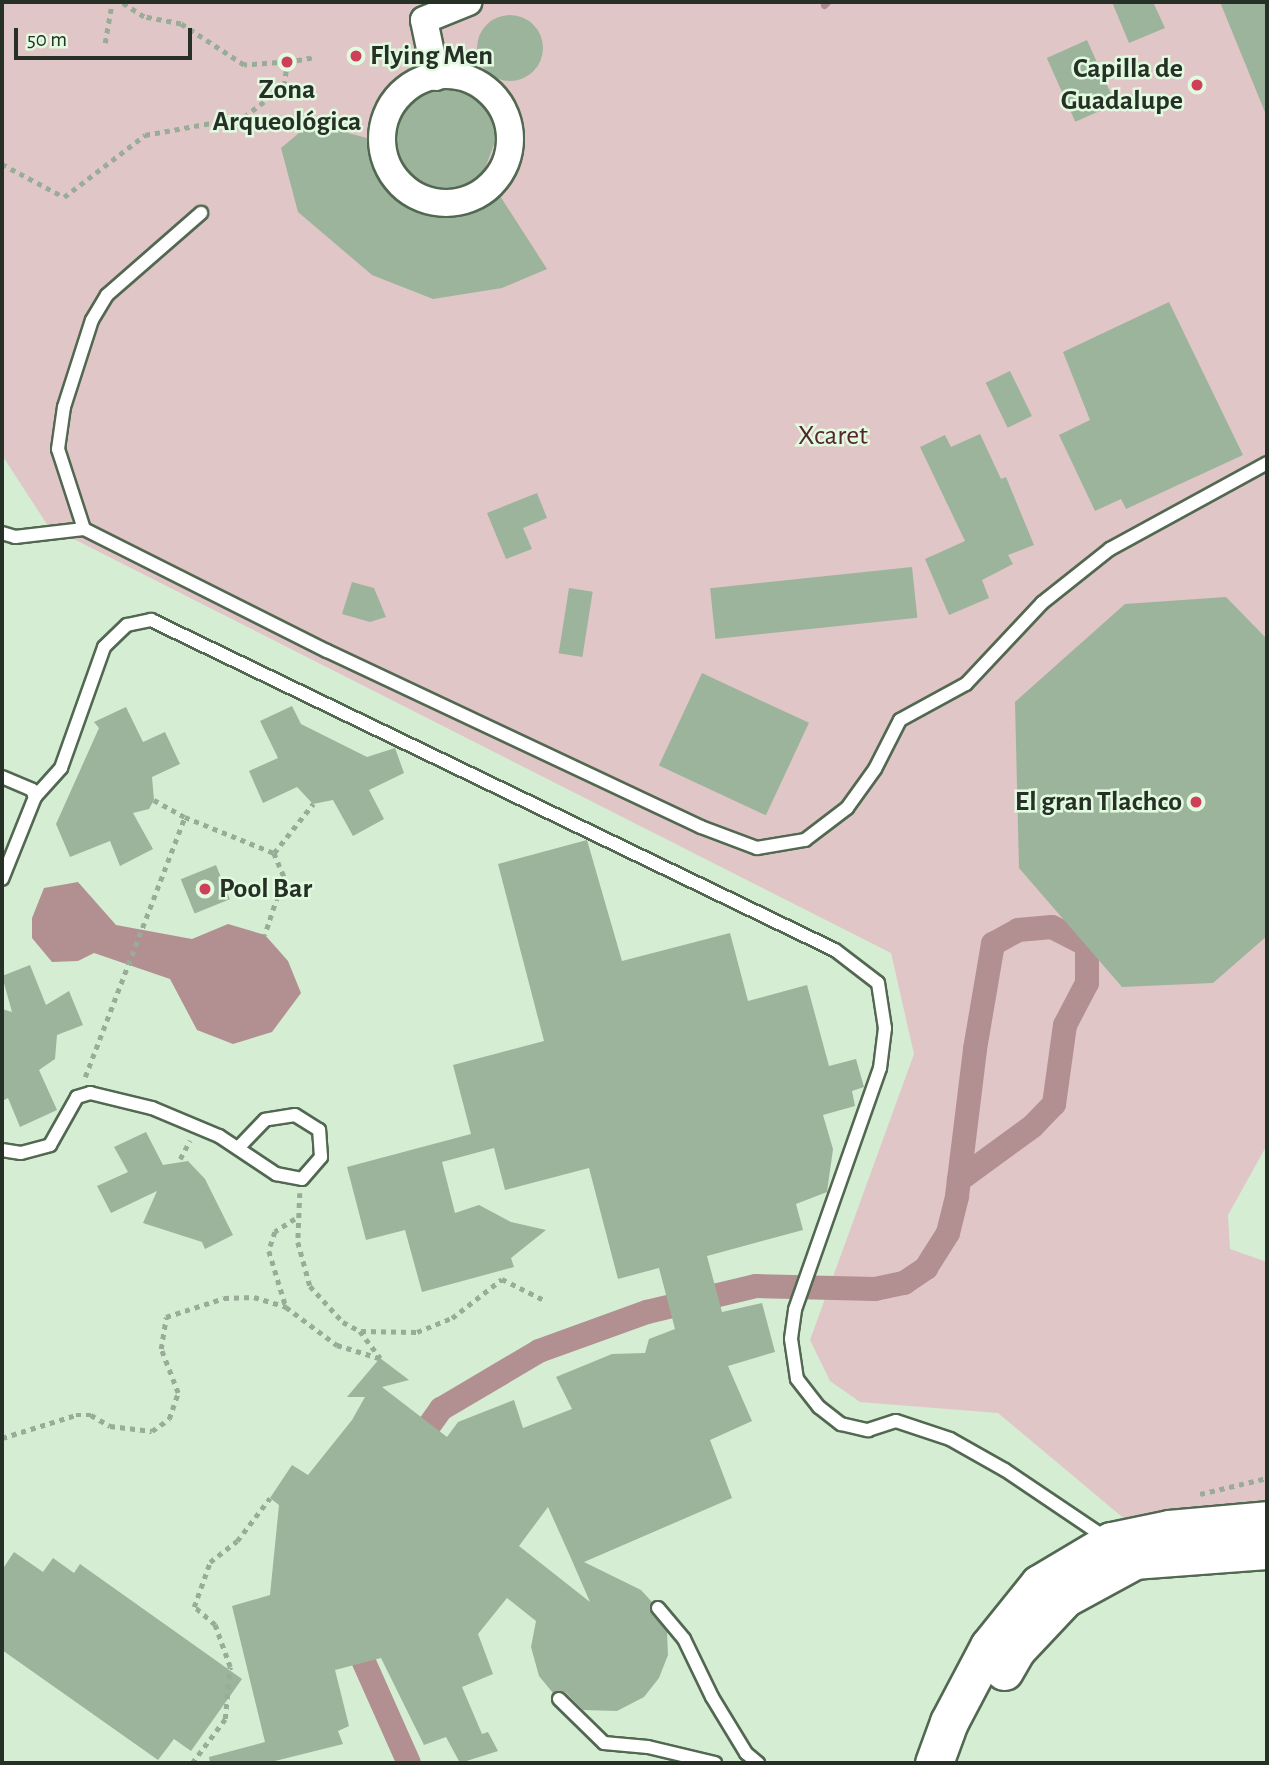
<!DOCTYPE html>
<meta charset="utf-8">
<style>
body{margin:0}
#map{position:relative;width:1269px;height:1765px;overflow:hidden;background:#d4edd3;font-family:"Alegreya Sans",sans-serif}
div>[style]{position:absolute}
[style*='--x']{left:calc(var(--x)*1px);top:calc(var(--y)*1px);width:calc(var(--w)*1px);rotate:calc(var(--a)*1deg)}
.green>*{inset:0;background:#e1c6c7}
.water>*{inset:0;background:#b29091}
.stream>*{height:7px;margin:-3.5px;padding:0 3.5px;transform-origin:3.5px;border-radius:3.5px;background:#b29091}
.canal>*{height:24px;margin:-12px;padding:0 12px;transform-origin:12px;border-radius:12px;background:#b29091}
.building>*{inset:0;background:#9cb49b;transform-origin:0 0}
.round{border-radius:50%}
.path>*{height:4.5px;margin-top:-2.25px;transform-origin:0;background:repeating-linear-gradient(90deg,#99ac98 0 5px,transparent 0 10px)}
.roads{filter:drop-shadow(2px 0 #526851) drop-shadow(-2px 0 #526851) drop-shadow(0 2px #526851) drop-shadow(0 -2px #526851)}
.lane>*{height:12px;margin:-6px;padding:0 6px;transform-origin:6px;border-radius:6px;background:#fff}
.street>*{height:26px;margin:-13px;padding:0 13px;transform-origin:13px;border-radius:13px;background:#fff}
.street>.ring{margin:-13px;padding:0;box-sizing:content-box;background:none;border:26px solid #fff;border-radius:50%}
.secondary>*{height:37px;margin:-18.5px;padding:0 18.5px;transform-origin:18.5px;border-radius:18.5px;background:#fff}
.dots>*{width:19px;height:19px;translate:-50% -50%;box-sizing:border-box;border:4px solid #e1fae0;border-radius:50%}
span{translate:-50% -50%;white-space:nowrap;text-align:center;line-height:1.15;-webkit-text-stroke:5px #e1fae0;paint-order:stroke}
.poi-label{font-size:28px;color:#263026;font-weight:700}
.left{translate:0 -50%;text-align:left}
.right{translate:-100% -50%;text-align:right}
.park-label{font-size:28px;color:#55252a}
.frame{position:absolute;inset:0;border:4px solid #263026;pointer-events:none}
.scale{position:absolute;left:14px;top:28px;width:178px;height:32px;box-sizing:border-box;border:4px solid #263026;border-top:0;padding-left:9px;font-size:21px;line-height:24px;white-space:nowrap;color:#263026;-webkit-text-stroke:5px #e1fae0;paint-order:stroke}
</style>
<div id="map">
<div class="green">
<i style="clip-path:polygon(2px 2px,1267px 2px,1267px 1145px,1228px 1215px,1230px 1249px,1267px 1262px,1267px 1512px,1127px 1521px,998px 1413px,860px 1402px,830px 1381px,810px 1340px,914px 1054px,891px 953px,48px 526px,2px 455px)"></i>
</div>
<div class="water">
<i style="clip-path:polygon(78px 882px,116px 925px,192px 939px,228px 924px,265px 935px,288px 961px,301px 993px,272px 1032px,233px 1044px,197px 1030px,170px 979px,94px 953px,78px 961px,52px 962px,32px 938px,32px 918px,44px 888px)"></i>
</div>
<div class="stream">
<i style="--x:824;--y:5;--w:4;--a:-45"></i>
</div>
<div class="canal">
<i style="--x:411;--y:1451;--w:52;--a:-54.5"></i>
<i style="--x:441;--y:1409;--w:114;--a:-30.6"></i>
<i style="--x:539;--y:1351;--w:115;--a:-19.9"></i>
<i style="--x:647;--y:1312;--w:112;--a:-13.4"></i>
<i style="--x:756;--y:1286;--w:119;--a:1.4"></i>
<i style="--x:875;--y:1289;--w:30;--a:-12"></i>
<i style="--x:904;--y:1283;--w:27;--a:-34"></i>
<i style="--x:926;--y:1268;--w:41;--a:-57.8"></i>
<i style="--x:948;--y:1233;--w:38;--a:-76"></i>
<i style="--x:957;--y:1196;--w:16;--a:-83"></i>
<i style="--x:959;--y:1180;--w:132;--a:-83"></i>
<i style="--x:975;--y:1049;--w:107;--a:-80.3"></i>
<i style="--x:993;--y:944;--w:29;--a:-29"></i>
<i style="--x:1018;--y:930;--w:34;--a:-5"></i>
<i style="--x:1052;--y:927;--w:39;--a:27"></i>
<i style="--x:1087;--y:945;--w:38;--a:90"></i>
<i style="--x:1087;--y:983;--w:47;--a:117.6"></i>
<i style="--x:1065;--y:1025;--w:80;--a:97.9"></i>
<i style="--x:1054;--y:1104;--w:30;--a:134"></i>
<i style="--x:1033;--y:1126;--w:92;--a:143.9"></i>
<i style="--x:351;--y:1633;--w:142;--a:66"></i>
</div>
<div class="building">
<i style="clip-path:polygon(1112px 2px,1153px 2px,1165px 28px,1129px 43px)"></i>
<i style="clip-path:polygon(1220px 2px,1267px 2px,1267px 117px)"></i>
<i class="round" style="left:477px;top:15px;width:66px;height:66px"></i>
<i style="left:1087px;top:40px;width:70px;height:44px;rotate:66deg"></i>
<i style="clip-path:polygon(446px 89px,476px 95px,492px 120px,496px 139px,484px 171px,547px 269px,502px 288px,433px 299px,372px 275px,298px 212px,281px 148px,311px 123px,393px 145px,399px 120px,410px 103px,426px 93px)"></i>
<i style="clip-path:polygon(1169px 302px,1243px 455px,1126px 509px,1121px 499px,1095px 511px,1059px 435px,1090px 420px,1063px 352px)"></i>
<i style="left:1010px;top:371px;width:50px;height:27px;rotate:64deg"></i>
<i style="clip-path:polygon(980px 434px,1001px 479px,1006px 477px,1034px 545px,1008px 555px,1013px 564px,982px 580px,989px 598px,949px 615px,925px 559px,965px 541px,920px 447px,945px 435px,951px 447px)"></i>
<i style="clip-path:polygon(537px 493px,547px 518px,523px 528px,532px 549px,506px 559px,487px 513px)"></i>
<i style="left:912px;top:567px;width:51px;height:203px;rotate:84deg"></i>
<i style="clip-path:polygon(352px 582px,374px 588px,386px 617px,370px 622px,342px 614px)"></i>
<i style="left:569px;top:588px;width:24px;height:66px;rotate:9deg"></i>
<i style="clip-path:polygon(1226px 597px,1267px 639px,1267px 936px,1213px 983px,1122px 987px,1019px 868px,1015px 702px,1125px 604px)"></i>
<i style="left:702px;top:673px;width:118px;height:102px;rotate:25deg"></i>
<i style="clip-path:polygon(292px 706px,301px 724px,367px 757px,395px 748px,404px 773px,369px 790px,384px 819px,353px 836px,333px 800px,313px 804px,297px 787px,263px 803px,249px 771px,278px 758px,260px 721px)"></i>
<i style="clip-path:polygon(126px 707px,143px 742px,165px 732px,180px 764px,152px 777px,154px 800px,149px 809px,133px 813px,153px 849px,120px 866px,110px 841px,70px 857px,56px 824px,99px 728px,94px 722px)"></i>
<i style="clip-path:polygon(evenodd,587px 840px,622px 961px,730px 933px,748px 1001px,807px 985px,829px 1066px,856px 1059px,864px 1087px,852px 1091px,855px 1106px,823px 1115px,833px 1149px,827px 1192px,796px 1204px,803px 1230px,707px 1256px,722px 1312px,762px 1303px,775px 1352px,728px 1366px,752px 1421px,710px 1440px,732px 1498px,584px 1562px,641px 1590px,652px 1602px,651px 1613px,667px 1632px,668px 1655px,659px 1678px,644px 1697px,617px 1711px,583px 1710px,565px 1692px,553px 1693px,539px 1676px,531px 1647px,536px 1621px,507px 1598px,478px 1634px,493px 1674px,462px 1687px,482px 1734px,488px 1732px,498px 1751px,460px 1763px,446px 1737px,424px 1745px,381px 1658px,335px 1670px,349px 1726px,338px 1731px,343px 1744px,267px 1763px,210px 1763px,209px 1757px,265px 1742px,232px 1606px,270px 1595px,279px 1505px,270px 1498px,292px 1465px,308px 1475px,352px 1420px,365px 1397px,347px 1397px,380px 1358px,409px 1380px,382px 1387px,447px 1437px,458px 1422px,514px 1400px,523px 1428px,572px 1409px,556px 1377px,612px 1354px,645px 1353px,649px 1339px,675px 1329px,659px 1268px,618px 1279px,589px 1168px,505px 1190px,494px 1148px,442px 1162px,455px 1213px,479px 1205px,511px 1222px,546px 1230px,511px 1258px,514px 1267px,422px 1292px,405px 1230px,366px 1240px,347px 1167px,471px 1134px,453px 1065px,544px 1041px,498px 864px,587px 840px,548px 1507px,570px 1556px,590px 1602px,519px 1546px,548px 1507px)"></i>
<i style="left:216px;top:865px;width:37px;height:38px;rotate:68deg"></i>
<i style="clip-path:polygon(30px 965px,46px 1005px,69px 991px,83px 1025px,57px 1035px,55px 1059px,39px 1070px,57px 1110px,20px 1127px,8px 1098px,2px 1101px,2px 1009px,12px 1012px,2px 976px)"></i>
<i style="clip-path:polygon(146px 1132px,163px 1165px,188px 1161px,205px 1179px,233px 1235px,205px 1249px,202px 1242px,143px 1223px,157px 1191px,111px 1213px,97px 1186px,128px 1172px,114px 1147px)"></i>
<i style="clip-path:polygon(14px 1552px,43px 1572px,53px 1558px,74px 1573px,80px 1564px,242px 1679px,191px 1751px,174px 1739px,158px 1760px,2px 1650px,2px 1570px)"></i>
</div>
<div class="path">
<i style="--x:105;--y:43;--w:42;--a:-80.3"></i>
<i style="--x:287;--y:62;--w:27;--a:-10"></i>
<i style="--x:2;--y:164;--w:70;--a:28"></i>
<i style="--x:64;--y:197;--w:102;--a:-37.4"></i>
<i style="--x:145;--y:135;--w:101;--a:-10.3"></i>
<i style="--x:244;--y:117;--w:51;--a:-37.8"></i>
<i style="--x:284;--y:86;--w:24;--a:-83"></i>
<i style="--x:287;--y:62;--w:43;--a:176"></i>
<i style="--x:244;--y:65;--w:75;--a:-146.9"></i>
<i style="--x:181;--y:24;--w:38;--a:-169"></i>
<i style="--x:144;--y:17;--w:27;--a:-147"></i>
<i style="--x:154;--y:800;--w:35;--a:29"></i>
<i style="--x:274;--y:853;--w:63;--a:-51.5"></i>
<i style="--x:85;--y:1077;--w:279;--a:-69"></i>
<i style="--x:185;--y:817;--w:96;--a:22"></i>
<i style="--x:274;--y:853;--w:26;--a:67"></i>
<i style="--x:284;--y:877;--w:61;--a:108.1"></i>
<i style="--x:180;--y:1159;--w:21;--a:-62"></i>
<i style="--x:300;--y:1193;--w:49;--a:92.3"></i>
<i style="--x:298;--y:1242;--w:46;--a:74.7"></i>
<i style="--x:310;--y:1286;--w:49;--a:47.5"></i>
<i style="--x:343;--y:1322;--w:19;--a:28"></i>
<i style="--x:360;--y:1331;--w:34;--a:53"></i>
<i style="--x:295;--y:1219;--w:24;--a:147"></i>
<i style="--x:275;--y:1232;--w:20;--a:108"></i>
<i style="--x:269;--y:1251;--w:59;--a:73.1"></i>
<i style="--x:286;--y:1307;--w:64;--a:36.7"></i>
<i style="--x:337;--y:1345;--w:44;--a:17.2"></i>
<i style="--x:361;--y:1331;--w:56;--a:1"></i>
<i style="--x:417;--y:1332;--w:38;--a:-22"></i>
<i style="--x:452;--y:1318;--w:63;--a:-38"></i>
<i style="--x:502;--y:1279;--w:47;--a:26.6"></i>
<i style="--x:2;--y:1438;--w:77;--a:-17.3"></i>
<i style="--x:76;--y:1415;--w:15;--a:0"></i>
<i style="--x:91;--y:1415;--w:22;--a:30"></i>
<i style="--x:110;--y:1426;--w:42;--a:6.8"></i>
<i style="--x:152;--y:1431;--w:21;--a:-35"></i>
<i style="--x:169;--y:1419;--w:28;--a:-71"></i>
<i style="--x:178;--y:1393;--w:47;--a:-111.1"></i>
<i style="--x:161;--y:1349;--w:32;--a:-81"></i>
<i style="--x:166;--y:1317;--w:61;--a:-18.1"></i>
<i style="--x:224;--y:1298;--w:30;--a:-2"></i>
<i style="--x:254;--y:1297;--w:34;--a:17"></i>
<i style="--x:1200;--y:1494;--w:69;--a:-13.4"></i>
<i style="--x:192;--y:1763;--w:55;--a:-53.1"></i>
<i style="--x:225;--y:1719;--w:52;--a:-84.5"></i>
<i style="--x:230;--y:1667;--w:45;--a:-109.7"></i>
<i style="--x:215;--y:1625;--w:28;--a:-139"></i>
<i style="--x:194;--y:1607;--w:48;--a:-70.4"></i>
<i style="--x:210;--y:1562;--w:34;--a:-38"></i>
<i style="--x:237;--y:1541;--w:54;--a:-52.5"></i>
</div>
<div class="roads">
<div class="lane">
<i style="--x:84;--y:529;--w:84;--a:-108"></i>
<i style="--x:58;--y:449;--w:42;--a:-81.9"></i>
<i style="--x:64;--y:407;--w:91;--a:-72.2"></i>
<i style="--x:92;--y:320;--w:29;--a:-59"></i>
<i style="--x:107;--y:295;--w:125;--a:-41.1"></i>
<i style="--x:2;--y:533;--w:14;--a:17"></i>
<i style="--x:15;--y:537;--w:69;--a:-6.6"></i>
<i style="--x:84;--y:529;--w:272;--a:26.7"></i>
<i style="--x:327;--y:651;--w:413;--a:25.2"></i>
<i style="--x:701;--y:827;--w:60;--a:20.6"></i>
<i style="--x:757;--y:848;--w:49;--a:-9.5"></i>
<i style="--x:805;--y:840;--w:53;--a:-37.3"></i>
<i style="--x:847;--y:808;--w:48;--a:-54.3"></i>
<i style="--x:875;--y:769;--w:55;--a:-63"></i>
<i style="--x:900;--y:720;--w:75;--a:-28.6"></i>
<i style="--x:966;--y:684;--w:111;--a:-46.8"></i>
<i style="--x:1042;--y:603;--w:87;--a:-38.5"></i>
<i style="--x:1110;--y:549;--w:179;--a:-28.7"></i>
<i style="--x:2;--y:777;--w:33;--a:23"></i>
<i style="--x:32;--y:790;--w:8;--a:67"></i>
<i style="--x:35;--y:797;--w:88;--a:111.9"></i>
<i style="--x:35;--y:797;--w:39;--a:-48"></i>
<i style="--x:61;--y:768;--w:128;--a:-70.4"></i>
<i style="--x:104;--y:647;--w:32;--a:-44"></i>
<i style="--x:127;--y:625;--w:25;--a:-12"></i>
<i style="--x:151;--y:620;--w:759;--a:25.76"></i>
<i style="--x:835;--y:950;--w:54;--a:37.5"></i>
<i style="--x:878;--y:983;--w:46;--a:81.2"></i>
<i style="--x:885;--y:1028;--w:40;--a:97.1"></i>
<i style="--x:880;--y:1068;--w:256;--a:109.4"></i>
<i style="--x:795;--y:1310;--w:29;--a:98"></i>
<i style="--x:791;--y:1339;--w:40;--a:81.5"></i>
<i style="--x:797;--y:1379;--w:36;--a:52"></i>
<i style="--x:819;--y:1407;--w:28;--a:38"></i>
<i style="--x:841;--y:1424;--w:28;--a:13"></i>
<i style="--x:868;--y:1430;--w:29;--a:-18"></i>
<i style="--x:896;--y:1421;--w:57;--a:18.4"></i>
<i style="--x:950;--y:1439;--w:63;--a:29.4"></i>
<i style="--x:1005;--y:1470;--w:122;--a:34"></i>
<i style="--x:2;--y:1150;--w:19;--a:9"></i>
<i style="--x:21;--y:1153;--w:30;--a:-15"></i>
<i style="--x:50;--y:1145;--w:55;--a:-60.6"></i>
<i style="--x:77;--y:1097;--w:14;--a:-17"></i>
<i style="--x:90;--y:1093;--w:64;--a:13.6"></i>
<i style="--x:152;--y:1108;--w:73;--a:22.7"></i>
<i style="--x:219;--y:1136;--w:69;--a:33.7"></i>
<i style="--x:276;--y:1174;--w:26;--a:11"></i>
<i style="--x:302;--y:1179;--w:29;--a:-49"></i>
<i style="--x:321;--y:1157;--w:27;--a:-94"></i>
<i style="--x:319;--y:1130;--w:28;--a:-148"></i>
<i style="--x:295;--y:1115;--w:30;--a:171"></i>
<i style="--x:265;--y:1120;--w:39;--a:134"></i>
<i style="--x:658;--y:1608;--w:40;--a:50"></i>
<i style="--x:684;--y:1639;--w:64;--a:64.2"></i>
<i style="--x:712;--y:1697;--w:66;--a:58.7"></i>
<i style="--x:746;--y:1753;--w:16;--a:40"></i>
<i style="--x:559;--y:1699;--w:63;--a:44.4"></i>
<i style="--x:604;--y:1743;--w:44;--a:5.2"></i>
<i style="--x:648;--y:1747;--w:69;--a:13.4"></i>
</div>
<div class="street">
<i class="ring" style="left:382px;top:75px;width:102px;height:102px"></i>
<i style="--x:436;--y:77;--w:58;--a:-101.9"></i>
<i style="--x:424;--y:20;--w:48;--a:-22.2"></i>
</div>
<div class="secondary">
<i style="--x:1004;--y:1671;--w:24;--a:-60"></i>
<i style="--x:1016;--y:1650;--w:71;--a:-46.7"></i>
<i style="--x:1065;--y:1598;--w:80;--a:-28.5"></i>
<i style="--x:1135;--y:1560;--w:132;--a:-4.3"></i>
<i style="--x:934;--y:1763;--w:44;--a:-69.9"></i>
<i style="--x:949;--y:1722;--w:86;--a:-62.2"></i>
<i style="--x:989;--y:1646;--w:80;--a:-51.1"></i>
<i style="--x:1039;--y:1584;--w:84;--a:-30.8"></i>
<i style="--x:1111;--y:1541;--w:59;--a:-11.7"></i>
<i style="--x:1169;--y:1529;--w:98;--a:-5.2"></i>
</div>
</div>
<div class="dots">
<i style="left:356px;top:56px;background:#cf3f58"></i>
<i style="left:287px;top:62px;background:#cf3f58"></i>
<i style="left:1197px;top:85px;background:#cf3f58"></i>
<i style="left:1196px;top:802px;background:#cf3f58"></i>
<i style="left:205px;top:889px;background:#cf3f58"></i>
</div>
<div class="poi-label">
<span class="left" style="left:370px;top:56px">Flying Men</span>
<span class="right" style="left:1183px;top:85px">Capilla de<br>Guadalupe</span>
<span style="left:287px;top:106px">Zona<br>Arqueológica</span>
<span class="right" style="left:1182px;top:802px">El gran Tlachco</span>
<span class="left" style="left:219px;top:889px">Pool Bar</span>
</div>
<div class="park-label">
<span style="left:833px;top:436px">Xcaret</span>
</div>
<div class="frame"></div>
<div class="scale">50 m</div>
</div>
